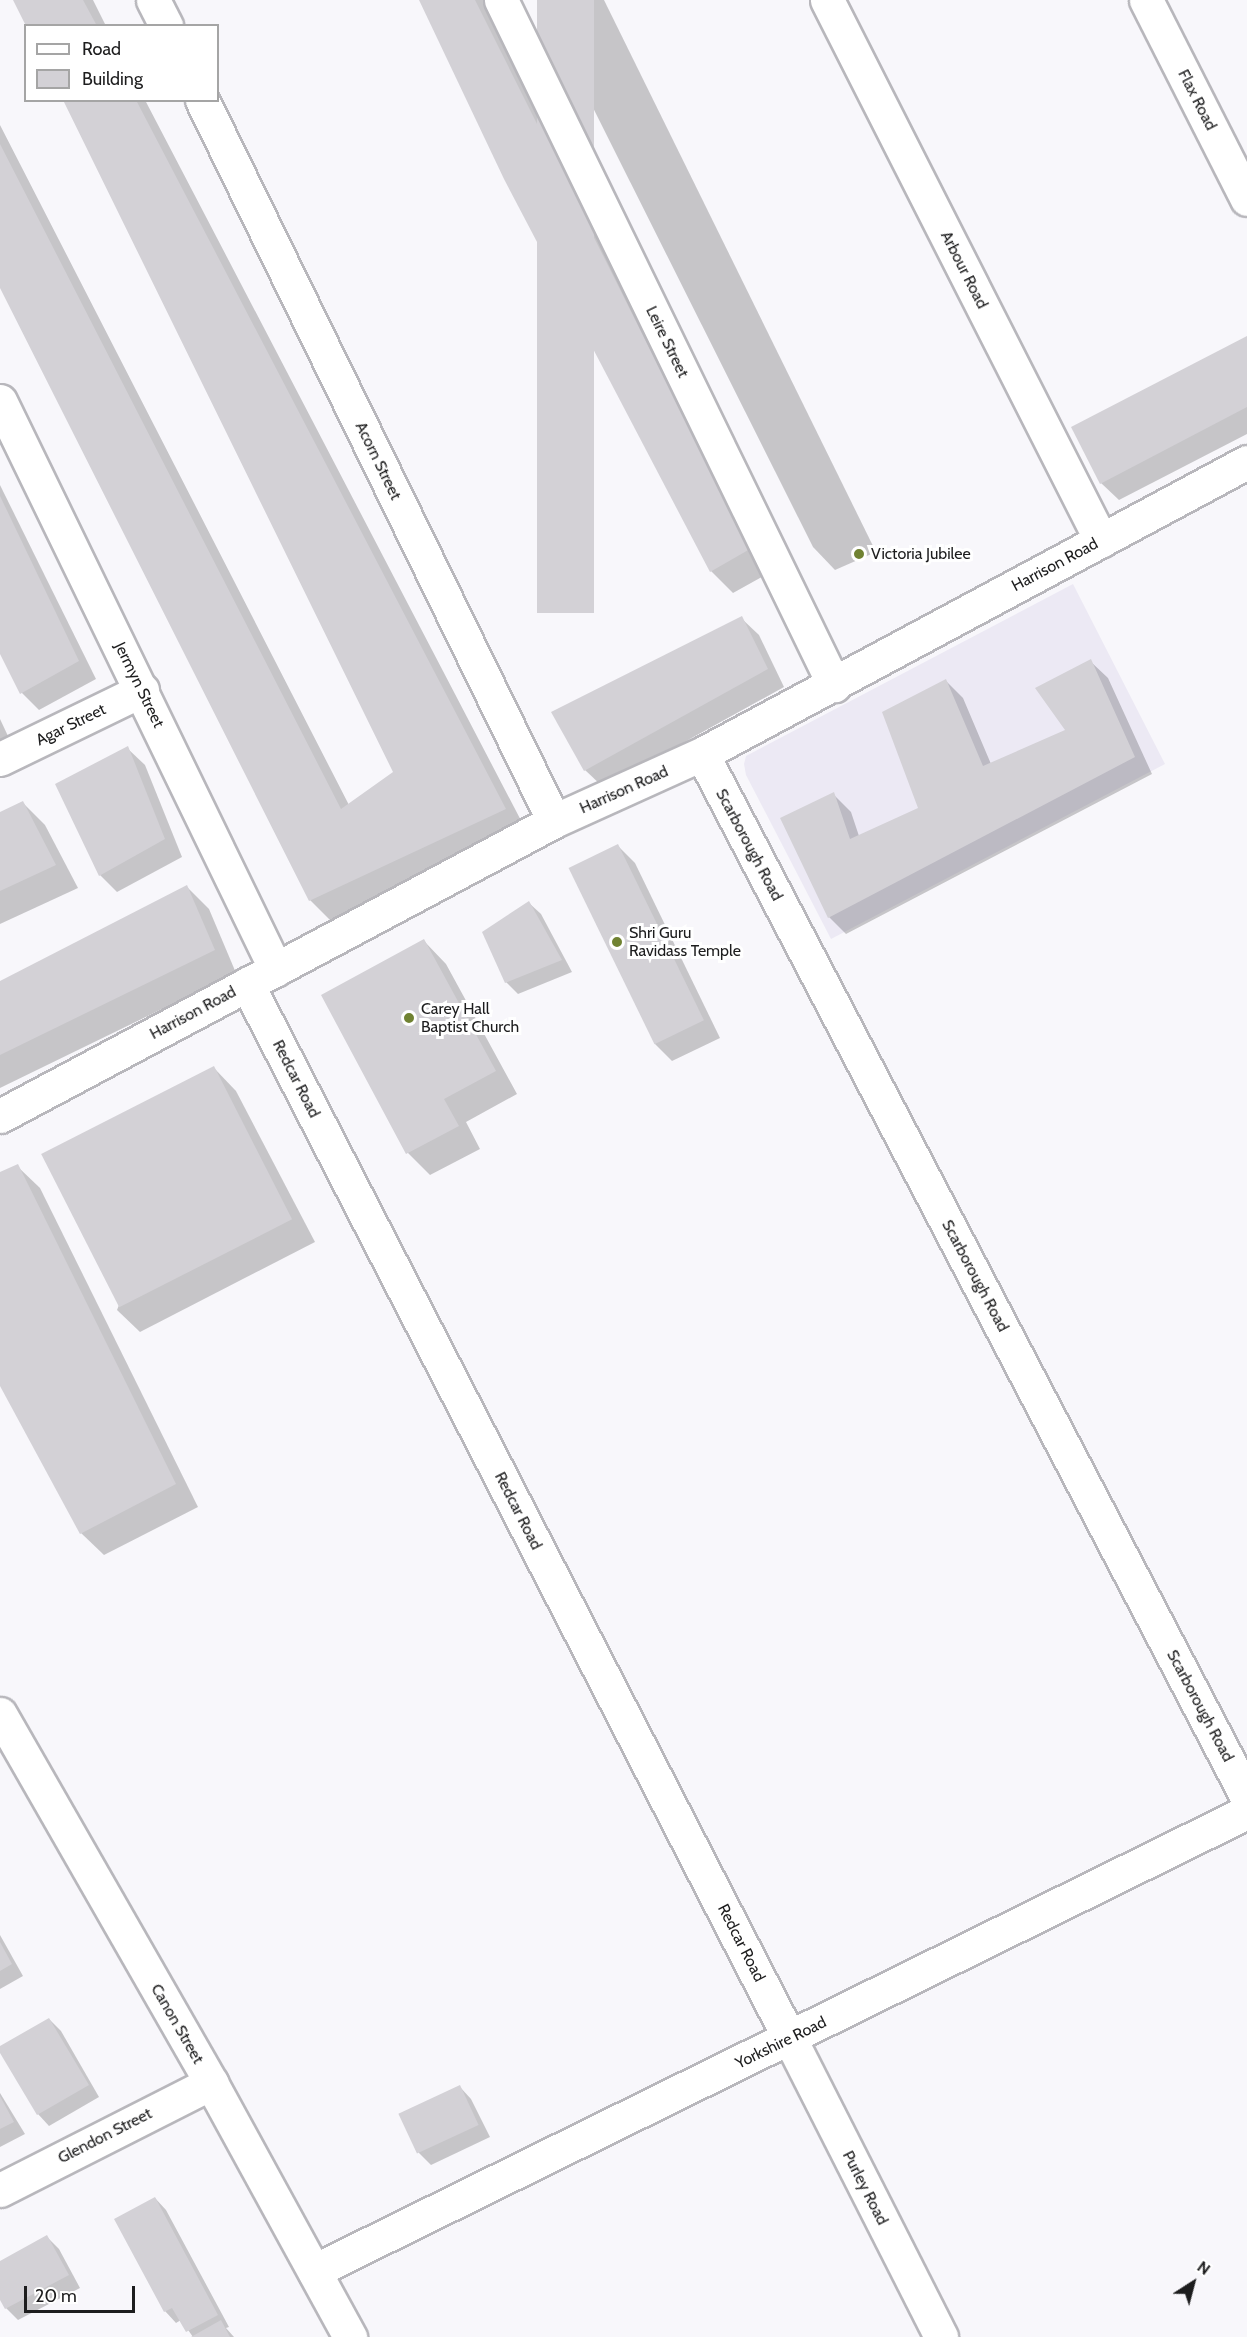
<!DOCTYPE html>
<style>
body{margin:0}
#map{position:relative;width:1247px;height:2337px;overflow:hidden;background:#f8f7fb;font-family:Cabin,sans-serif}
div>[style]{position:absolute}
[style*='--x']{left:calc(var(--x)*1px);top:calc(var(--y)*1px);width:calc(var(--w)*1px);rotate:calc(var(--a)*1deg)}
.built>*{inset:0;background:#ece9f4}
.shadow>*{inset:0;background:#0003}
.building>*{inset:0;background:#d3d1d6;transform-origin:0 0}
.roads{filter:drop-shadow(2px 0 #b8b7bc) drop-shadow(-2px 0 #b8b7bc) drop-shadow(0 2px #b8b7bc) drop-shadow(0 -2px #b8b7bc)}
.minor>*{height:33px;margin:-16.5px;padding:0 16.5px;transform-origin:16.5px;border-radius:16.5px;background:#fff}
.dots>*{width:16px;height:16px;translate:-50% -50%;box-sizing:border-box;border:3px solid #fff;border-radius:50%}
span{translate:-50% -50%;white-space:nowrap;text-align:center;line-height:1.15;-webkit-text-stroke:6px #fff;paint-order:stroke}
.street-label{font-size:16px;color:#1d1d1e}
.poi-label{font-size:16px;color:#1d1d1e}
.left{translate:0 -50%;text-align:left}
.legend{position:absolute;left:24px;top:24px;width:195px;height:78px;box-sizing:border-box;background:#fff;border:2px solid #a5a5a5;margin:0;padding:8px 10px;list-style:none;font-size:18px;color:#1d1d1e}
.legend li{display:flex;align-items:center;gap:12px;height:30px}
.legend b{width:30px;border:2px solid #a5a5a5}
.north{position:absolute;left:1163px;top:2253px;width:60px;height:60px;-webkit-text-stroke:4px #fff;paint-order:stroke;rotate:36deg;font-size:16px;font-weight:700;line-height:24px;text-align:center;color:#1d1d1e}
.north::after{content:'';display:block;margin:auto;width:21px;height:27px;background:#1d1d1e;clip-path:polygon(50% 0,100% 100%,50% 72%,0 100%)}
.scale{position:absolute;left:24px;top:2286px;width:111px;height:27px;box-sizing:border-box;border:3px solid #1d1d1e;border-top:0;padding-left:8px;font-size:18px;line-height:21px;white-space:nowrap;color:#1d1d1e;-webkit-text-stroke:4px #fff;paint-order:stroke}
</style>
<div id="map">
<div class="built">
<i style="clip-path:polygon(1073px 584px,1165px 764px,831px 939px,746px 775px,744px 764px,746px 756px)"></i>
</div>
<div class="shadow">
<i style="clip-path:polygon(15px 0,93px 0,106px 26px,27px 26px)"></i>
<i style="clip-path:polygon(420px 0,485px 0,771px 572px,733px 593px,711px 571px)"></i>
<i style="clip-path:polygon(539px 0,604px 0,876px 552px,835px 570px,813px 547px)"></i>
<i style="clip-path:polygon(64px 100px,145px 100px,527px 832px,333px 923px,310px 900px,0 284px,0 125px,349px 805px,395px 772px)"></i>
<i style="clip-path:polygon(1247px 338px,1247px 434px,1119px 500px,1101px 483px)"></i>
<i style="clip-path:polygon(0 485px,96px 679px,39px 710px,22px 693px,0 650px)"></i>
<i style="clip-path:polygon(741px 618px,759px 635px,784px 687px,603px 787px,585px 770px)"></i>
<i style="clip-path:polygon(1090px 661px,1108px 678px,1152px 774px,846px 934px,829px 917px,833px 794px,851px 812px,859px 836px,919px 809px,946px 681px,963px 698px,991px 764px,1067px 730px)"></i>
<i style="clip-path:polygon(0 719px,8px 736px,0 740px)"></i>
<i style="clip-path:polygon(127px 748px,145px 765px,182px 857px,117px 892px,100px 875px)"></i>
<i style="clip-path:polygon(22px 802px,45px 825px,78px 888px,0 924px,0 814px)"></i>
<i style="clip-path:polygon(618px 846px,635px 863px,720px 1038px,672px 1061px,655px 1044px)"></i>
<i style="clip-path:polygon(187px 887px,209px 909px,236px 973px,0 1088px,0 982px)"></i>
<i style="clip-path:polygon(529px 903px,541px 914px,572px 972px,518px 994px,506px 982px)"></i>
<i style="clip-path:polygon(424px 941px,446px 964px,517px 1094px,466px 1122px,480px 1149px,430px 1175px,408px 1153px)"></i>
<i style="clip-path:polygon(214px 1068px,236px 1091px,315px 1242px,140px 1332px,117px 1310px)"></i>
<i style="clip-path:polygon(17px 1166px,40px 1188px,198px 1507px,104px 1555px,81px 1533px,0 1383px,0 1174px)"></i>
<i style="clip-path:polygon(0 1935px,23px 1976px,0 1989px)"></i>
<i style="clip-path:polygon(49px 2019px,61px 2031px,99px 2097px,49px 2126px,38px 2114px,0 2050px)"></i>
<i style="clip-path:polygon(460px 2087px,471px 2099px,490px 2137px,431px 2165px,419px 2153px,401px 2115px)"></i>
<i style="clip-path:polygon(0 2093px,25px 2134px,0 2147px)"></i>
<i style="clip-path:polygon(155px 2198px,166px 2210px,229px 2327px,226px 2328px,234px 2337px,193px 2337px,181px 2320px,176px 2323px,165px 2311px)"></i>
<i style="clip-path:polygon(47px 2237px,59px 2249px,80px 2288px,18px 2320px,6px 2308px,0 2297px,0 2262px)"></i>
</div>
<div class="building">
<i style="clip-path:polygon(13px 0,83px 0,97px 26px,26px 26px)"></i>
<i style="clip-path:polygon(419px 0,475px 0,750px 549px,710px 572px,504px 179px)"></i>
<i style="left:537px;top:0;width:57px;height:613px"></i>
<i style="clip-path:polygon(63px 100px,136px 100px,506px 809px,309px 901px,0 288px,0 144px,341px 809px,393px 772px)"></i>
<i style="clip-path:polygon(1247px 336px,1247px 407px,1100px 484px,1071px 427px)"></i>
<i style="clip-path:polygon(0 496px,79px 661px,20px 694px,0 654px)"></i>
<i style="clip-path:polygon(742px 616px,768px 669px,584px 771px,551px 712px)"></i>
<i style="clip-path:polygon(1091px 659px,1135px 757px,828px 918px,780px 818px,834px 792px,850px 839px,918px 808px,882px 712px,946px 679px,983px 766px,1065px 730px,1035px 688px)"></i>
<i style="clip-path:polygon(128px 746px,165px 839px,99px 876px,55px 784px)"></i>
<i style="clip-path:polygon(23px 801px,56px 865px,0 891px,0 812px)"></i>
<i style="left:618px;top:844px;width:196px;height:55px;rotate:64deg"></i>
<i style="clip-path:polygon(187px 885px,215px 950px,0 1055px,0 981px)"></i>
<i style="clip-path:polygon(529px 901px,562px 960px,505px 983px,482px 932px)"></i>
<i style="clip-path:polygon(424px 939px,496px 1071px,444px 1099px,459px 1126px,406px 1154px,321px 995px)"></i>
<i style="left:214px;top:1066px;width:172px;height:194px;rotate:63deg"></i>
<i style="clip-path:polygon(18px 1164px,176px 1484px,80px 1534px,0 1386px,0 1172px)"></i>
<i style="clip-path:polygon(0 1942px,12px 1964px,0 1971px)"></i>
<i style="clip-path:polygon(49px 2018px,89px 2085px,37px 2115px,0 2053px,0 2046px)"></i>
<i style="left:460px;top:2085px;width:44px;height:68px;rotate:65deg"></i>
<i style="clip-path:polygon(0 2096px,14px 2122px,0 2129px)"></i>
<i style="clip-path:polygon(155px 2197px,218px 2315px,186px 2332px,172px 2308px,164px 2312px,114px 2219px)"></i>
<i style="clip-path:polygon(47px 2235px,69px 2275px,5px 2309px,0 2300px,0 2261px)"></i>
<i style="clip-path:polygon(221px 2320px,230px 2337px,191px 2337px)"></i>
</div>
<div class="roads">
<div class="minor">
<i style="--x:153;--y:0;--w:29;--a:63"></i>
<i style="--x:501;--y:0;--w:762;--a:64.07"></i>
<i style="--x:827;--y:0;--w:606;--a:63.1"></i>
<i style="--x:1146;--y:0;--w:223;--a:63.1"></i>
<i style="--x:202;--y:100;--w:802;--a:63.98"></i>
<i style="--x:0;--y:401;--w:632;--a:64.12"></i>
<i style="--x:702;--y:754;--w:1177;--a:62.41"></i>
<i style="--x:0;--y:759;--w:158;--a:-25.9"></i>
<i style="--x:247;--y:984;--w:1187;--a:62.77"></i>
<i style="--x:790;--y:2039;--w:334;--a:63.1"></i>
<i style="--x:0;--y:1116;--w:628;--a:-28.03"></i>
<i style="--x:554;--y:821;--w:162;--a:-24.4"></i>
<i style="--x:702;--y:754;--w:618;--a:-28.18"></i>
<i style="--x:0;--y:1714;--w:425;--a:60.2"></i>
<i style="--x:211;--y:2083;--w:290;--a:61.3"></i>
<i style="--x:0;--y:2190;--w:237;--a:-26.9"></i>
<i style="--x:314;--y:2271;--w:1040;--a:-26.2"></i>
</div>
</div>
<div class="dots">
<i style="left:859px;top:554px;background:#708232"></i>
<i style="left:617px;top:942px;background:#708232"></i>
<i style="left:409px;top:1018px;background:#708232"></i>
</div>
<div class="street-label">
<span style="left:1197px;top:100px;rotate:63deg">Flax Road</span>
<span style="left:964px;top:270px;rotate:63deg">Arbour Road</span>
<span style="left:667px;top:342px;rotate:64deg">Leire Street</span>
<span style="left:378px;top:461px;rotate:64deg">Acorn Street</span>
<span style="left:1055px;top:565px;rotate:-28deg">Harrison Road</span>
<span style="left:139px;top:685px;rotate:64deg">Jermyn Street</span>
<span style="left:71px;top:725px;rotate:-26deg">Agar Street</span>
<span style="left:624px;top:790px;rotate:-24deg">Harrison Road</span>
<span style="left:749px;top:845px;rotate:62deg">Scarborough Road</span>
<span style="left:193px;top:1013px;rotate:-28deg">Harrison Road</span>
<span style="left:296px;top:1079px;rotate:63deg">Redcar Road</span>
<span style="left:975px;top:1276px;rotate:62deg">Scarborough Road</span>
<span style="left:518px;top:1511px;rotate:63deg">Redcar Road</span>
<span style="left:1200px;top:1706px;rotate:62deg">Scarborough Road</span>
<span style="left:741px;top:1943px;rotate:63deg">Redcar Road</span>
<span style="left:177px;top:2024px;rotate:60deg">Canon Street</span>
<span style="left:781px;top:2043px;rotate:-26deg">Yorkshire Road</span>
<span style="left:105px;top:2136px;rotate:-27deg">Glendon Street</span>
<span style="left:865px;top:2188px;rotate:63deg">Purley Road</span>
</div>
<div class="poi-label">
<span class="left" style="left:871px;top:554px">Victoria Jubilee</span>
<span class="left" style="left:629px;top:942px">Shri Guru<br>Ravidass Temple</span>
<span class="left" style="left:421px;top:1018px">Carey Hall<br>Baptist Church</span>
</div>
<ul class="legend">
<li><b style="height:8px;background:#fff"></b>Road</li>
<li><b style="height:16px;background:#d3d1d6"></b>Building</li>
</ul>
<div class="north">N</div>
<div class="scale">20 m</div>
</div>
